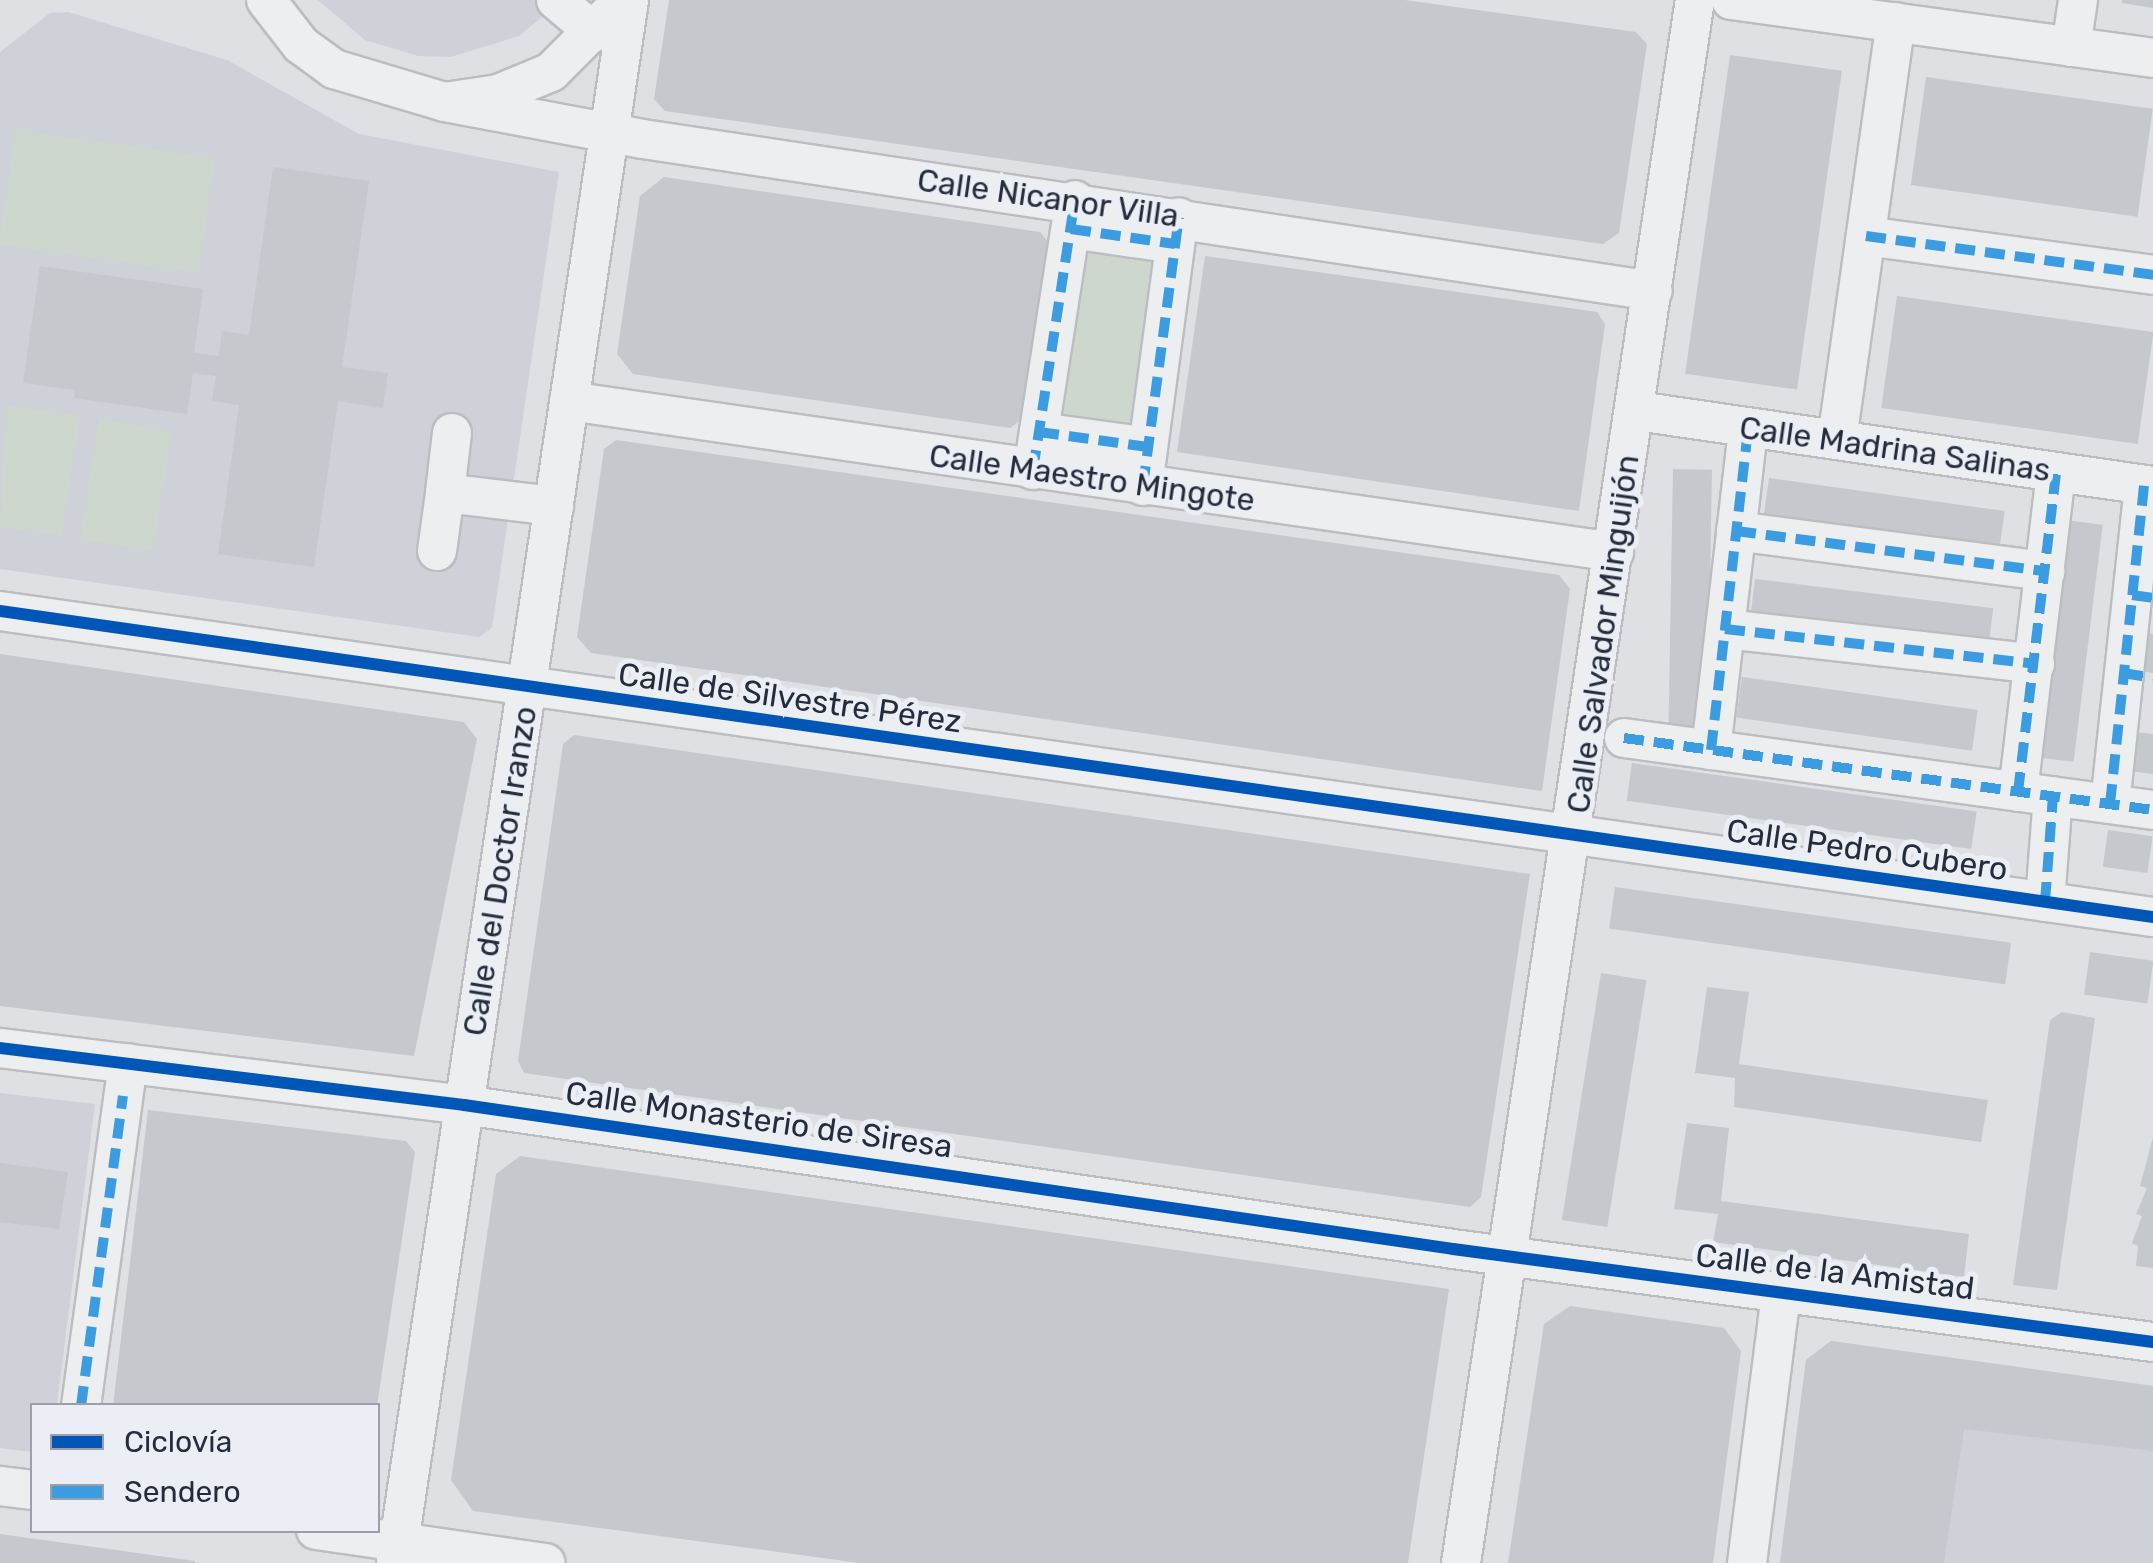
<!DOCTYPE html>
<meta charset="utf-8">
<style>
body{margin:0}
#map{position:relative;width:2153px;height:1563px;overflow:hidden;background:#dee0e3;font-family:Rubik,sans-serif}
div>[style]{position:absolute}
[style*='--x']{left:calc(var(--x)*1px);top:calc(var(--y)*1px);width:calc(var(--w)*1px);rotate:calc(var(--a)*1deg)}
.built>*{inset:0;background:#ced1d8}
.green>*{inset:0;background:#ced7ce;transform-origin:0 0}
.building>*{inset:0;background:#c5c8cc;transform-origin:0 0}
.roads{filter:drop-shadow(2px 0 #bbbdc0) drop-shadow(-2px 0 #bbbdc0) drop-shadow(0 2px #bbbdc0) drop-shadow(0 -2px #bbbdc0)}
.minor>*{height:38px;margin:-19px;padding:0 19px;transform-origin:19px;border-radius:19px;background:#edeef0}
.quiet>*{height:10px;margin-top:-5px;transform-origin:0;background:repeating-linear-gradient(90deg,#3c9ce2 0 20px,transparent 0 30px)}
.cycleway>*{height:12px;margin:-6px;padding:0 6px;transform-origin:6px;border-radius:6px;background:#0057b8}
span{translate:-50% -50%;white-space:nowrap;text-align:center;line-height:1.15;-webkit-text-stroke:10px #ebeef4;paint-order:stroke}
.street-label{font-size:32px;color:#252c3c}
.legend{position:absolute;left:30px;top:1403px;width:350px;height:130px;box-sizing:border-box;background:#ebeef4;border:2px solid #9ca0aa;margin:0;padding:12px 18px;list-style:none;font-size:30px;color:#252c3c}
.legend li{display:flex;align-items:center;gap:20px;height:50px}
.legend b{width:50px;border:2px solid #9ca0aa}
</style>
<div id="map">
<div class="built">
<i style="clip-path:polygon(318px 0,562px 0,519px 36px,451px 57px,418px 56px,365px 40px)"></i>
<i style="clip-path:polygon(68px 12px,227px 60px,359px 134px,559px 172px,492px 628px,479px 637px,0 569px,0 52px,50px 13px)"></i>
<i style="clip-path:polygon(0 1093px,95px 1104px,57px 1405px,32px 1406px,32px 1452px,0 1448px)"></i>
<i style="clip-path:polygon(1831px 1341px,2153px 1386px,2153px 1563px,1780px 1563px,1806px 1360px)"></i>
</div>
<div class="green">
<i style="left:15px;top:130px;width:202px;height:116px;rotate:8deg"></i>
<i style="left:1079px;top:242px;width:81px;height:187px;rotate:6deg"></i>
<i style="clip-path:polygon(6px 405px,80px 416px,62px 536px,0 527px)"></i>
<i style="left:99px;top:419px;width:74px;height:122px;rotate:9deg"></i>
</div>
<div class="building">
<i style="clip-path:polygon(669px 0,1405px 0,1636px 32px,1647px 44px,1619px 233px,1603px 244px,665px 111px,654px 99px)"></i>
<i style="clip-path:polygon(2122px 0,2153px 0,2153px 8px,2122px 3px)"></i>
<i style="left:1730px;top:55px;width:113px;height:322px;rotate:8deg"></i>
<i style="left:1926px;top:77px;width:229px;height:109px;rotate:8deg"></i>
<i style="clip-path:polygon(273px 167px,369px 181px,342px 367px,388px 373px,385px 393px,383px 408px,338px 401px,314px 567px,218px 554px,239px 405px,212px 401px,216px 376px,193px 373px,187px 414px,74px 398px,75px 390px,23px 383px,40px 266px,203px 289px,194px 353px,219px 356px,222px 331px,249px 335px)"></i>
<i style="clip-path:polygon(664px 177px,1040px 232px,1048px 242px,1021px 420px,1010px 428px,633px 374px,617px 354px,640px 196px)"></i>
<i style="clip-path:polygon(1205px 256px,1597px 312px,1605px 324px,1579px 511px,1177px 452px)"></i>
<i style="left:1897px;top:296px;width:259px;height:113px;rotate:8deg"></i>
<i style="clip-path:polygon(616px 440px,1559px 575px,1570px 589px,1542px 791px,591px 653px,577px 637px,604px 449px)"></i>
<i style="left:1673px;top:469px;width:39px;height:260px;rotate:1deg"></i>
<i style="left:1769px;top:478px;width:238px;height:40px;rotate:8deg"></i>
<i style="left:2065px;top:520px;width:38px;height:239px;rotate:7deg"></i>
<i style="left:1755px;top:579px;width:240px;height:39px;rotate:7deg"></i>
<i style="clip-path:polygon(2148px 633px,2153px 634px,2153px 673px,2142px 671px)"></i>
<i style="clip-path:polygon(0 654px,464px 722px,477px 739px,414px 1056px,0 1006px)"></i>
<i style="left:1742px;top:677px;width:238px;height:41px;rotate:8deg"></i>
<i style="clip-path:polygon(2135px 732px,2153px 734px,2153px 774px,2129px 771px)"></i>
<i style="clip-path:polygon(574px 735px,1530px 874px,1481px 1197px,1470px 1207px,524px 1073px,518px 1061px,563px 744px)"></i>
<i style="left:1632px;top:763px;width:348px;height:38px;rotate:8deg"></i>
<i style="left:2108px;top:830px;width:45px;height:37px;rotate:8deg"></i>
<i style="left:1615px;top:887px;width:400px;height:42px;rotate:8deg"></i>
<i style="left:2090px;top:952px;width:64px;height:43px;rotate:8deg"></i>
<i style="left:1601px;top:973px;width:46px;height:250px;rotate:9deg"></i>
<i style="clip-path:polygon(1707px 987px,1749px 992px,1739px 1064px,1988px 1100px,1981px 1142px,1734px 1107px,1735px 1078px,1695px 1073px)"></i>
<i style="clip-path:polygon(2062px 1012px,2095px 1018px,2057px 1290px,2013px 1285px,2050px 1020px)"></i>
<i style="clip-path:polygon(148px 1110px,406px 1141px,415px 1152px,377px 1406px,113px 1406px)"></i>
<i style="clip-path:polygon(1687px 1123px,1729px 1128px,1721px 1201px,1969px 1234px,1964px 1277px,1713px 1242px,1718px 1214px,1674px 1209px)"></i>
<i style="clip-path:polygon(2153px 1137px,2153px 1268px,2136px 1266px,2138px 1246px,2132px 1243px,2142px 1216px,2136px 1214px,2147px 1188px,2140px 1186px)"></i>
<i style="clip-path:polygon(520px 1156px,1449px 1289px,1408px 1563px,860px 1563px,473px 1511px,451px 1480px,496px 1174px)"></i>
<i style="clip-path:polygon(0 1163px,68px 1172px,59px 1229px,0 1222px)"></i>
<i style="clip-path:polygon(1570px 1306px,1724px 1328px,1741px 1351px,1713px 1563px,1508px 1563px,1544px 1324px)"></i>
<i style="clip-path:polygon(1831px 1341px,2153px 1386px,2153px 1451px,1964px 1429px,1944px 1563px,1780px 1563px,1806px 1360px)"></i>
<i style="clip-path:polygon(0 1534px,195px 1561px,195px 1563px,0 1563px)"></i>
</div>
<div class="roads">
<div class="minor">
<i style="--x:266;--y:0;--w:57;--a:52.1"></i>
<i style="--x:301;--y:45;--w:41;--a:36"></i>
<i style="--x:334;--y:69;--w:116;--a:16.6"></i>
<i style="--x:445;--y:102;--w:54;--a:-8.6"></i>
<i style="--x:498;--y:94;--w:57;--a:-22.5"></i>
<i style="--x:551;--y:72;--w:102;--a:-45"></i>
<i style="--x:556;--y:0;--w:50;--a:40.1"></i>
<i style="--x:1731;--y:0;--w:426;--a:7.8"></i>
<i style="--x:2071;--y:47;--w:48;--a:-81.5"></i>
<i style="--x:445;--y:102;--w:201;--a:10.6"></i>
<i style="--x:643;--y:139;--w:1021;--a:8.56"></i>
<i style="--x:1071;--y:229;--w:105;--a:8.2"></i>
<i style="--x:1866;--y:236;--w:290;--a:7.7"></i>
<i style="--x:569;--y:401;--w:1056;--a:8.22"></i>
<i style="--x:1637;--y:411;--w:521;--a:8.27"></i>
<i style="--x:1039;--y:432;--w:110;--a:7.8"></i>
<i style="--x:452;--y:433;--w:60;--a:96.7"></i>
<i style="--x:445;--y:493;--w:110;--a:6.8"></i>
<i style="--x:1837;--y:440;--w:422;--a:-82"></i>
<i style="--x:1033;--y:470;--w:273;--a:-81.2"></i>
<i style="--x:1143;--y:486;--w:271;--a:-82.4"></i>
<i style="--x:1736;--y:531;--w:312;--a:7.4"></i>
<i style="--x:437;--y:551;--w:59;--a:-82.1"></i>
<i style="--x:0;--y:611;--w:2175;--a:8.09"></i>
<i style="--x:1725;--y:629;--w:312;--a:6.4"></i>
<i style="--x:1624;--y:738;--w:534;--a:7.75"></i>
<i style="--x:1711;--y:750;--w:324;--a:-83.4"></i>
<i style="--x:2018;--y:792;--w:322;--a:-83.2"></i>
<i style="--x:2110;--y:804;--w:321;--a:-83.9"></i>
<i style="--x:2045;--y:902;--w:106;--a:-85.7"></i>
<i style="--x:0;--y:1048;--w:467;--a:7"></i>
<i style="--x:464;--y:1105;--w:999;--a:8.28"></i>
<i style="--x:1453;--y:1249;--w:706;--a:7.57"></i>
<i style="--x:81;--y:1406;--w:346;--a:-82.2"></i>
<i style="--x:0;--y:1486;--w:32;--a:7"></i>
<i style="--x:316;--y:1530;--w:232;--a:8.2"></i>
<i style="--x:396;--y:1563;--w:1580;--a:-81.52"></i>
<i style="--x:1461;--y:1563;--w:1580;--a:-81.49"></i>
<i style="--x:1747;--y:1563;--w:272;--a:-82.8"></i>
</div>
</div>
<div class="quiet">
<i style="--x:1071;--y:229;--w:105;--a:8.2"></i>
<i style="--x:1866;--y:236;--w:290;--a:7.7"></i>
<i style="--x:1039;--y:432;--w:110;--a:7.8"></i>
<i style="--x:1033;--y:470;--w:273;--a:-81.2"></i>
<i style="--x:1143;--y:486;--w:271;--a:-82.4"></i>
<i style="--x:1736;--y:531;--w:312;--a:7.4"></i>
<i style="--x:2132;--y:595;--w:21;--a:8"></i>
<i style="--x:1725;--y:629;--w:312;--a:6.4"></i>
<i style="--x:2123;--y:673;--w:30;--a:9"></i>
<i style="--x:1624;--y:738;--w:534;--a:7.75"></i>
<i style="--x:1711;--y:750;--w:324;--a:-83.4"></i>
<i style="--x:2018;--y:792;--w:322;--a:-83.2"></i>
<i style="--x:2110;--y:804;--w:321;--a:-83.9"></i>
<i style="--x:2045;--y:902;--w:106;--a:-85.7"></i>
<i style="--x:81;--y:1406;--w:313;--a:-82.3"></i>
</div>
<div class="cycleway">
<i style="--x:0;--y:611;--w:2175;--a:8.09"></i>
<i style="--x:0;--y:1048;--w:467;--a:7"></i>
<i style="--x:464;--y:1105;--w:999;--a:8.28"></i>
<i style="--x:1453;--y:1249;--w:706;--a:7.57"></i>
</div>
<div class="street-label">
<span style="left:1048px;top:198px;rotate:8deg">Calle Nicanor Villa</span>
<span style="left:1895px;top:449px;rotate:8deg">Calle Madrina Salinas</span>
<span style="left:1092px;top:478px;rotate:8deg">Calle Maestro Mingote</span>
<span style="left:1603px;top:634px;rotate:-82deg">Calle Salvador Minguijón</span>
<span style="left:790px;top:698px;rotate:8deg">Calle de Silvestre Pérez</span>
<span style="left:1867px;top:850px;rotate:8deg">Calle Pedro Cubero</span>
<span style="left:500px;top:871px;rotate:-81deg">Calle del Doctor Iranzo</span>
<span style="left:759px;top:1120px;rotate:8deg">Calle Monasterio de Siresa</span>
<span style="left:1835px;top:1272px;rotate:7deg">Calle de la Amistad</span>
</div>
<ul class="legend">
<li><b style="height:12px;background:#0057b8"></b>Ciclovía</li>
<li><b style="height:12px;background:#3c9ce2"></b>Sendero</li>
</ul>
</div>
